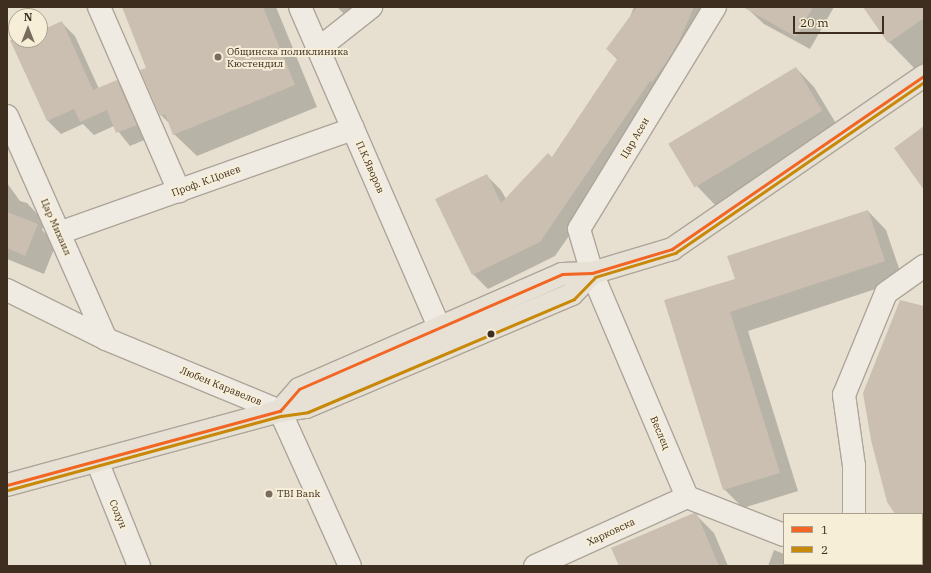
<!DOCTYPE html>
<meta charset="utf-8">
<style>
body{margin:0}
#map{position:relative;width:931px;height:573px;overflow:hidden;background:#e7e0d1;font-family:"IBM Plex Serif",serif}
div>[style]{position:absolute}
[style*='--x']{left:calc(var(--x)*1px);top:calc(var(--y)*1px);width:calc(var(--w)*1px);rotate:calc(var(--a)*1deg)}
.shadow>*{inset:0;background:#0003}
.building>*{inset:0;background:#cbbfb2;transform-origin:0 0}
.roads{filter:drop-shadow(1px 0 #ada599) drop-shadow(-1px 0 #ada599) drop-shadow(0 1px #ada599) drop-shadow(0 -1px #ada599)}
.minor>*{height:22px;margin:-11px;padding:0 11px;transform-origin:11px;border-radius:11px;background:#efebe3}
.major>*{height:22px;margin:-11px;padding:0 11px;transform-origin:11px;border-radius:11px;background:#e6e1d4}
.bus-1>*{height:3px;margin:-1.5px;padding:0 1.5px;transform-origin:1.5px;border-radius:1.5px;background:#f26522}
.bus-2>*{height:3px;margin:-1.5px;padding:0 1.5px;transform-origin:1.5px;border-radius:1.5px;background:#c88808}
.dots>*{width:11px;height:11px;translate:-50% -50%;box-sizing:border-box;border:2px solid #f7eed8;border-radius:50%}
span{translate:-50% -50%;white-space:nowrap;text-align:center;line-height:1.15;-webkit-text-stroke:4px #f7eed8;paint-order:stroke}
.poi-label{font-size:10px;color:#3d2e20}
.left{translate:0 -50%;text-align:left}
.street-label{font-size:10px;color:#3d2e20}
.frame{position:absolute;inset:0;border:8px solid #3d2e20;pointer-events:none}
.legend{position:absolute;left:783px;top:513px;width:140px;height:52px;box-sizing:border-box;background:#f7eed8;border:1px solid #ada18e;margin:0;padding:5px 7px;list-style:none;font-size:12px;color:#3d2e20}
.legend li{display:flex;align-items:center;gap:8px;height:20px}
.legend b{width:20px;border:1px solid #ada18e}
.north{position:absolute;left:8px;top:8px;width:40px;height:40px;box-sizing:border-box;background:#f7eed8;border:1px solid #ada18e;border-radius:50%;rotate:0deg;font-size:11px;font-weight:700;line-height:16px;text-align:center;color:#3d2e20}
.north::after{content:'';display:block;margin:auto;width:14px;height:18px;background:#786c5e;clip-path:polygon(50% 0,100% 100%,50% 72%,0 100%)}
.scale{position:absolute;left:793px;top:16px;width:91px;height:18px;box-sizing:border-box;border:2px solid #3d2e20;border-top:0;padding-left:5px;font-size:12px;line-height:14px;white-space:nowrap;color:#3d2e20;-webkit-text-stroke:3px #f7eed8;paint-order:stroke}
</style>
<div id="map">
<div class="shadow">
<i style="clip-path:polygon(136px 7px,276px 7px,317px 107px,197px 156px,174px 134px,171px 125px,161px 115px,147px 68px)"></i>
<i style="clip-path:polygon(337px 7px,368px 7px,347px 17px)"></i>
<i style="clip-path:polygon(634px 7px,715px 7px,694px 56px,555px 256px,488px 289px,473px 274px,486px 175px,501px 190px,506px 199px,552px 158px,618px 60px,607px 49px,629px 19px)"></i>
<i style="clip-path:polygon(752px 7px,834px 7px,810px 49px,764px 24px,750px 11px)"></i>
<i style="clip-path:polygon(864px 7px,924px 7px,924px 63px,915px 69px,889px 42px)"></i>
<i style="clip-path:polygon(62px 23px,75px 36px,99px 89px,117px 81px,130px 95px,149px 138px,130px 146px,114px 126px,94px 135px,83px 124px,61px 134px,48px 121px,13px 45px,23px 40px,40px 40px,40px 33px)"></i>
<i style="clip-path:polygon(796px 68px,814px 87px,840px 130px,715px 205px,697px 186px)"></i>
<i style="clip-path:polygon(7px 183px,20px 201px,27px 203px,45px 222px,42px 230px,56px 244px,44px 274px,7px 259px)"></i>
<i style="clip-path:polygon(868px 211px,886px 230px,903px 280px,748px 331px,798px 491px,743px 508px,724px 489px,666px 301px,736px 280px)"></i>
<i style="clip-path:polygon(924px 307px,924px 550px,922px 514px,896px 514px)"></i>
<i style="clip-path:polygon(696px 515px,714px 533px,728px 566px,620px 566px)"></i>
<i style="clip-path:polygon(774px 550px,784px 554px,784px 564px,818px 566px,768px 566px)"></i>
</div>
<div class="building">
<i style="clip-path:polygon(122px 7px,263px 7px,295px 85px,173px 135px,165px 114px,160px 116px,140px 70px,146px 68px)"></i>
<i style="clip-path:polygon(637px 7px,694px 7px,679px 41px,668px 60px,652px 82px,650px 81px,540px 242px,472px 275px,435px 199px,487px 174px,501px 203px,548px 153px,552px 157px,618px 58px,606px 49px)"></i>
<i style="clip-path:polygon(743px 7px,813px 7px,796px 37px)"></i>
<i style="clip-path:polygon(863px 7px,924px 7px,924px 18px,888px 43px)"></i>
<i style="clip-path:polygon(62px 21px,93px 90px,117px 80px,137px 125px,116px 133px,107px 110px,80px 122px,74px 109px,47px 121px,10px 40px,40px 40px,40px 31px)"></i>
<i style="left:796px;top:67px;width:51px;height:149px;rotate:59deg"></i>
<i style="clip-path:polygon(924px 126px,924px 190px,894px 148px)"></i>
<i style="clip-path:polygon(868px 210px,885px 261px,730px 312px,780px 473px,723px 490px,664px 300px,735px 279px,727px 256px)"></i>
<i style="clip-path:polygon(7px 212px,38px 224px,25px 256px,7px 248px)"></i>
<i style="clip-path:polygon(900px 300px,924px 306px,924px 514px,895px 514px,887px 502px,871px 440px,863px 393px)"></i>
<i style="clip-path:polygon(694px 513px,697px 514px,719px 566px,619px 566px,611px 548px)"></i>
</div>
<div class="roads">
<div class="minor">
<i style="--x:99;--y:7;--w:201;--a:66.5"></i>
<i style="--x:300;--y:7;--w:349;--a:66.5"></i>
<i style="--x:715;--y:7;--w:260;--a:121.5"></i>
<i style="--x:579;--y:229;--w:46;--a:73.5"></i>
<i style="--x:592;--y:273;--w:243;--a:67"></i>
<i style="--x:687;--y:497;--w:104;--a:21.4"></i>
<i style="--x:318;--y:49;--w:68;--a:-38.4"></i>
<i style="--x:7;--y:116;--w:244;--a:66.1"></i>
<i style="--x:59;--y:233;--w:312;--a:-19.5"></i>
<i style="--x:7;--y:290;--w:110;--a:26.3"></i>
<i style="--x:106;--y:339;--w:188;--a:22.5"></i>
<i style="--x:280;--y:411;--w:170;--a:65.7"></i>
<i style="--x:97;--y:461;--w:113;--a:68.2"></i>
<i style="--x:854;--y:514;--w:48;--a:-90"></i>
<i style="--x:854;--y:466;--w:72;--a:-98"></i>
<i style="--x:844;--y:395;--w:110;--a:-67.6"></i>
<i style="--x:886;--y:293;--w:47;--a:-35.4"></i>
<i style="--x:857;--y:564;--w:4;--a:27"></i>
<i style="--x:535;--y:566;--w:167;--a:-24.4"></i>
</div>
<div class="major">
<i style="--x:280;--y:411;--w:29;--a:-49"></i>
<i style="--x:299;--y:389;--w:287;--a:-23.6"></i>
<i style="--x:562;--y:274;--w:30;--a:-2"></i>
<i style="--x:7;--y:485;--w:283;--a:-15.2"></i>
<i style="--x:280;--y:411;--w:26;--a:-9"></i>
<i style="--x:306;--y:407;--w:289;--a:-23"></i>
<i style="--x:572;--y:294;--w:29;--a:-46"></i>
<i style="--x:592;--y:273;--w:84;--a:-16.7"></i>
<i style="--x:672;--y:249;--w:306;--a:-34.5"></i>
</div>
</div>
<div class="bus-1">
<i style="--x:7;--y:485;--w:283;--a:-15.2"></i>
<i style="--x:280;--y:411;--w:29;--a:-49"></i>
<i style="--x:299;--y:389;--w:287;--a:-23.6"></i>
<i style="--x:562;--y:274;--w:30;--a:-2"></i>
<i style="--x:592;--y:273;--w:84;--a:-16.7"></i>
<i style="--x:672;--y:249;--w:306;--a:-34.5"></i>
</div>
<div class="bus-2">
<i style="--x:8;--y:490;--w:283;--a:-15.2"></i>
<i style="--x:281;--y:416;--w:27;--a:-8"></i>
<i style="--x:308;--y:412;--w:289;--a:-23"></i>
<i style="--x:574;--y:299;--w:30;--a:-46"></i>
<i style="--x:595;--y:277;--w:84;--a:-16.7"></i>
<i style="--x:675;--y:253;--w:302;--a:-34.5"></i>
</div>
<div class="dots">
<i style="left:218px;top:57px;background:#786c5e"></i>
<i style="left:491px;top:334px;background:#3d2e20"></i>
<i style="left:269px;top:494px;background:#786c5e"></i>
</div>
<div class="poi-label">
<span class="left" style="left:227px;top:57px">Общинска поликлиника<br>Кюстендил</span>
<span class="left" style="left:277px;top:494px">TBI Bank</span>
</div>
<div class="street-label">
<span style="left:635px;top:138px;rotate:-59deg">Цар Асен</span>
<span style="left:370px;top:167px;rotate:66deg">П.К.Яворов</span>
<span style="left:206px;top:181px;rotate:-20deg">Проф. К.Цонев</span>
<span style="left:56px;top:227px;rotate:66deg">Цар Михаил</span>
<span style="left:221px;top:386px;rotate:22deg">Любен Kаравелов</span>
<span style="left:660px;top:433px;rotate:67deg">Веслец</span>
<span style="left:118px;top:514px;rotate:68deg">Солун</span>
<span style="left:611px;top:532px;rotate:-25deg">Харковска</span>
</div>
<div class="frame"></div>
<ul class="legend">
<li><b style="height:5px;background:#f26522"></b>1</li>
<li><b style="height:5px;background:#c88808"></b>2</li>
</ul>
<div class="north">N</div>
<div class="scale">20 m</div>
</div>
